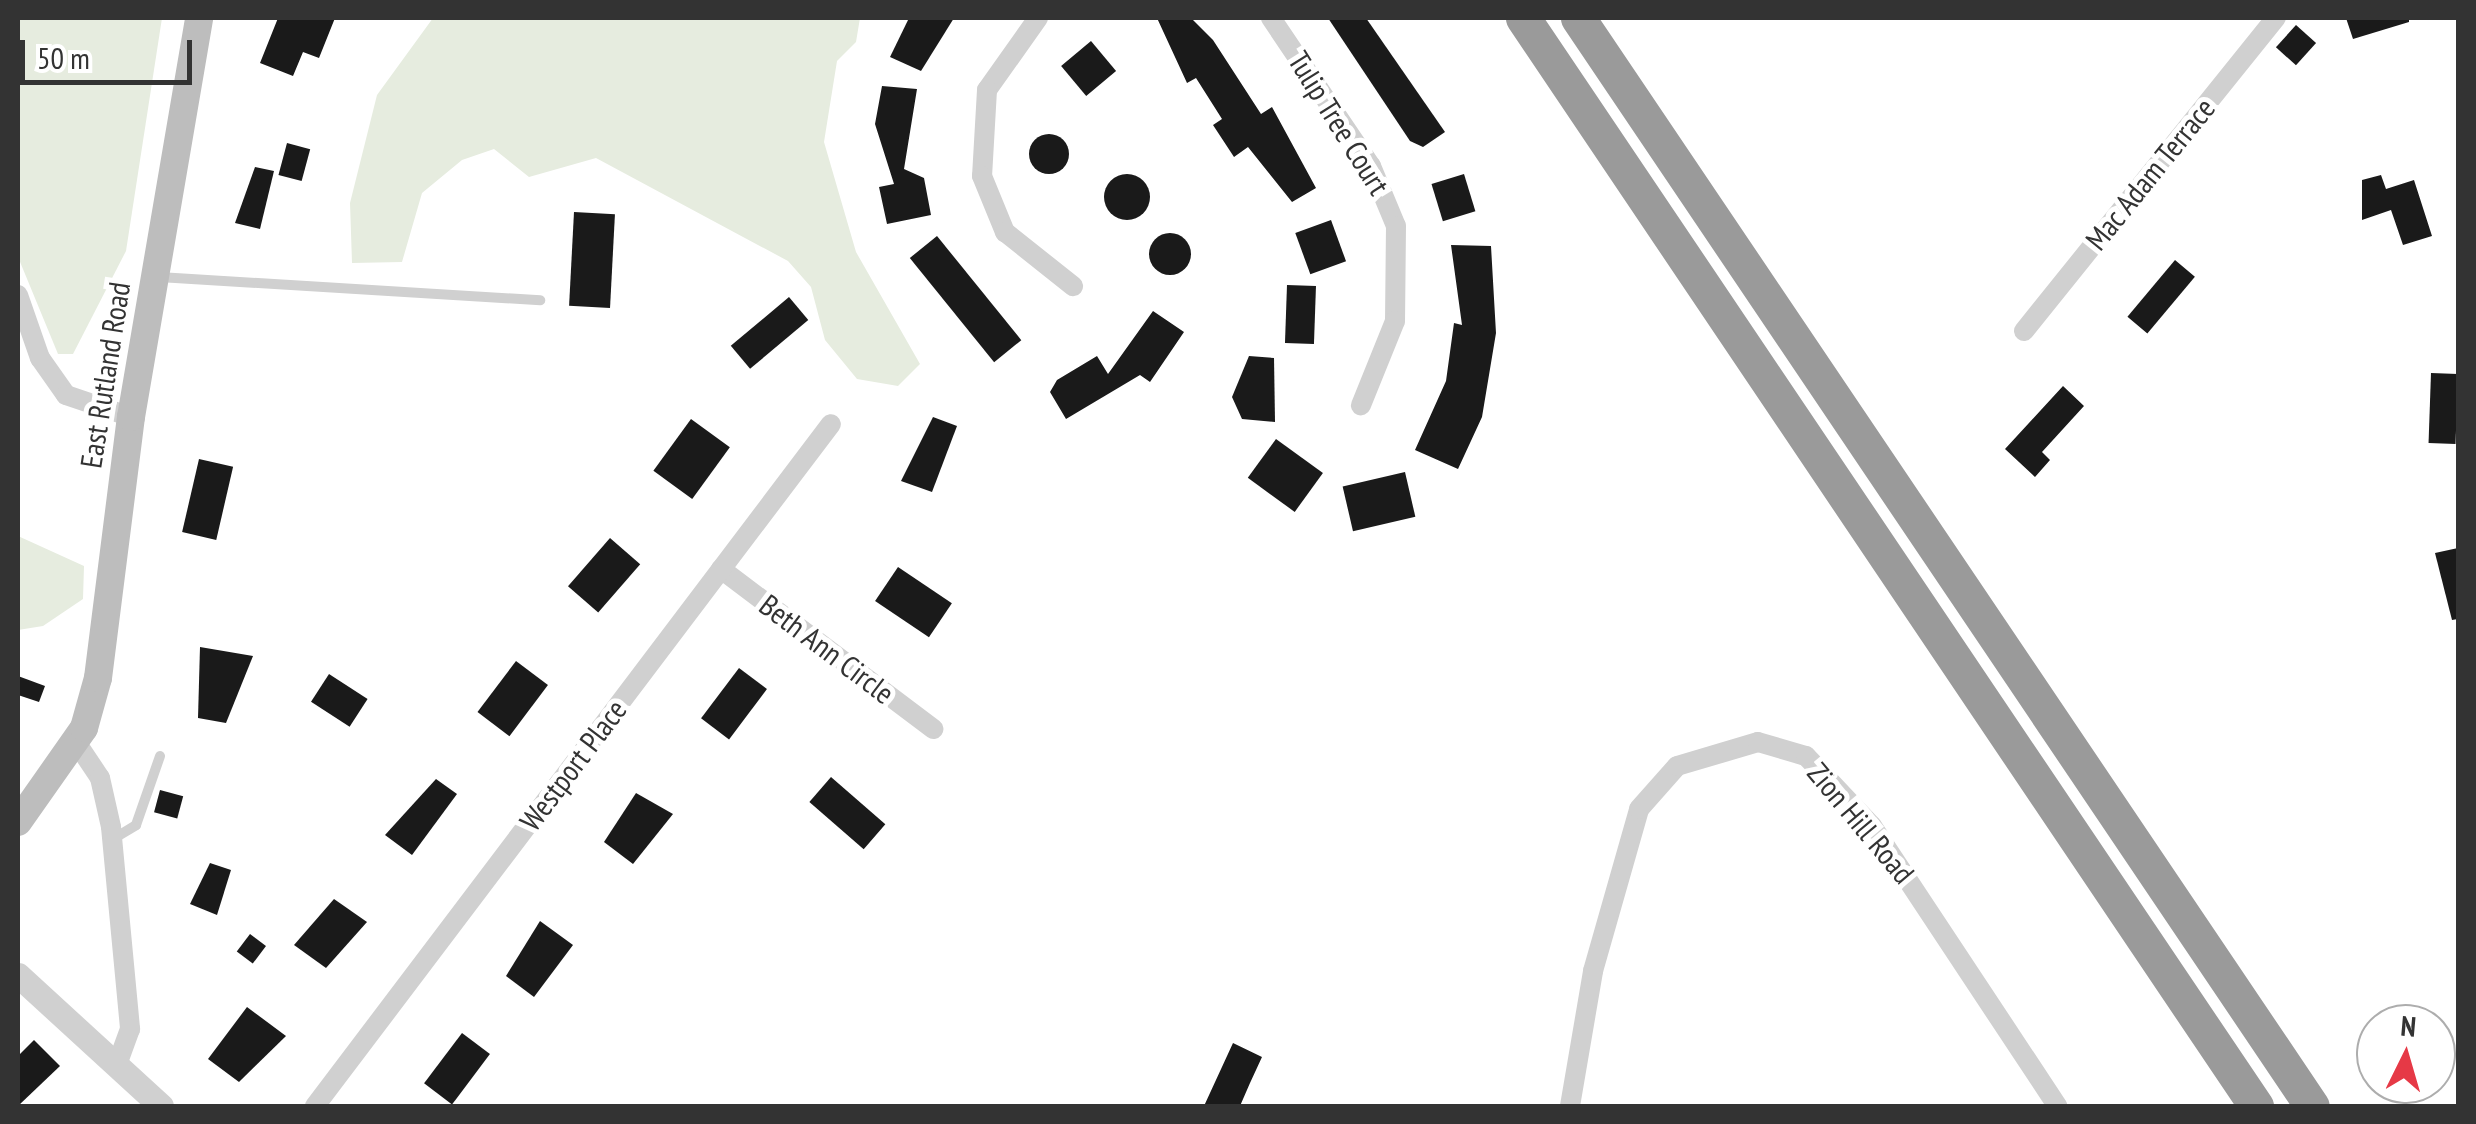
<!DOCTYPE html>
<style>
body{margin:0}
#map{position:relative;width:2476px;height:1124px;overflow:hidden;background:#fff;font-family:"PT Sans Narrow",sans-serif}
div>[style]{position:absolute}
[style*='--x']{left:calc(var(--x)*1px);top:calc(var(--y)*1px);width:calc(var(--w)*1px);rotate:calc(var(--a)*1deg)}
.green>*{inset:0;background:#e6ecdf}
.building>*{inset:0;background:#1a1a1a;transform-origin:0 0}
.round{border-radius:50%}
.service>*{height:10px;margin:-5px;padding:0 5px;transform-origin:5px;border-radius:5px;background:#d0d0d0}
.minor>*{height:20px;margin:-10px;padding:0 10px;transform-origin:10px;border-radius:10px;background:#d0d0d0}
.tertiary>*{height:25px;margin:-12.5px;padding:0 12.5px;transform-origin:12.5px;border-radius:12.5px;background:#d0d0d0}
.secondary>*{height:28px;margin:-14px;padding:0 14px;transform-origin:14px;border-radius:14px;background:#bdbdbd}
.motorway>*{height:35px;margin:-17.5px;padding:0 17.5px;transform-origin:17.5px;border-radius:17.5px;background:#9a9a9a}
span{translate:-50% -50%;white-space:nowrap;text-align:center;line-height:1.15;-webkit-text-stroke:10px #fff;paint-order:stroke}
.street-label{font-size:30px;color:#333}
.frame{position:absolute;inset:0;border:20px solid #333;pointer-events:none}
.north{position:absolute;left:2356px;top:1004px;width:100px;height:100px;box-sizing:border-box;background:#fff;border:2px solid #adadad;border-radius:50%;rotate:5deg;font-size:28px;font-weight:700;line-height:40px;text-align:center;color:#333}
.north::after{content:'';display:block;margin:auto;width:35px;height:45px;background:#e63946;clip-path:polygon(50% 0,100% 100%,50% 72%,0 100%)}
.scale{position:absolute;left:20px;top:40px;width:172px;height:45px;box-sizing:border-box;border:5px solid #333;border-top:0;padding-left:12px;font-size:30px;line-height:35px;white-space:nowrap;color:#333;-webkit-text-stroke:8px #fff;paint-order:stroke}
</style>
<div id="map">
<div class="green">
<i style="clip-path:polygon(18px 18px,162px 18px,126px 251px,73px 354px,58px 354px,18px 257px)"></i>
<i style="clip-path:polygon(433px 18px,860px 18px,856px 42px,837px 61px,824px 142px,856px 252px,920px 364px,898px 386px,857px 379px,825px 340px,811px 287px,788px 261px,596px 158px,529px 177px,494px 149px,462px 160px,422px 193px,402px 262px,352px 263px,350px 203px,377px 95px)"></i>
<i style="clip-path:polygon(18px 536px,84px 566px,83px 599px,43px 626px,18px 630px)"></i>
</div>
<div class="building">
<i style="clip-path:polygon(278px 18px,335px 18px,319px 58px,303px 52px,293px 76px,260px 63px)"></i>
<i style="clip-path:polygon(909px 18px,954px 18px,921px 71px,890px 57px)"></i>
<i style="clip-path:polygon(1157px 18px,1191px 18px,1213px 40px,1261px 114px,1272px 107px,1316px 188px,1292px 202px,1248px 147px,1234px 157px,1213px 125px,1222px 119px,1196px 78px,1187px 83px)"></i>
<i style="clip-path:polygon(1328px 18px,1366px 18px,1445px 132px,1423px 147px,1410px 141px)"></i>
<i style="clip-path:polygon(2346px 18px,2409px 18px,2409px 22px,2353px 39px)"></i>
<i style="left:2296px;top:25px;width:27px;height:30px;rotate:42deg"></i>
<i style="left:1091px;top:41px;width:39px;height:39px;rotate:50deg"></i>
<i style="clip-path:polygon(882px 86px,917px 89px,904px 169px,924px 178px,931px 215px,887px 224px,879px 187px,894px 184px,875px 124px)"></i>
<i class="round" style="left:1029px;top:134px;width:40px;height:40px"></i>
<i style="left:287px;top:143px;width:24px;height:33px;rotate:15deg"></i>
<i style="clip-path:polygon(255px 167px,274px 171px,260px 229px,235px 223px)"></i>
<i style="left:1464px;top:174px;width:39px;height:34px;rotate:73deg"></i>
<i class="round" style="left:1104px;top:174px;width:46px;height:46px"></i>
<i style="clip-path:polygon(2381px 175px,2386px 189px,2414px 180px,2432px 236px,2403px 245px,2391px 210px,2362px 220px,2362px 180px)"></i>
<i style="left:574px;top:212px;width:41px;height:94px;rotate:3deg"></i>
<i style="left:1331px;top:220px;width:44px;height:38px;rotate:70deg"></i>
<i class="round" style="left:1149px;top:233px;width:42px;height:42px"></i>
<i style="left:937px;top:236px;width:134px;height:35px;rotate:51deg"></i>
<i style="clip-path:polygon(1451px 245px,1491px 246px,1496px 333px,1482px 417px,1458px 469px,1415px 450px,1446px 381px,1454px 323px,1462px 325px)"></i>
<i style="left:2175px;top:260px;width:26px;height:74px;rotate:40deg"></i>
<i style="left:1287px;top:285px;width:29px;height:58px;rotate:2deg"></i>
<i style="left:789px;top:297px;width:30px;height:76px;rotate:50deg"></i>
<i style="clip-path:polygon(1153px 311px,1184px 332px,1150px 382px,1140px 375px,1066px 419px,1050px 392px,1057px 380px,1097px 356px,1108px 374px)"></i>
<i style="clip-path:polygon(1249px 356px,1274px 358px,1275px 422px,1242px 419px,1232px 397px)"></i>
<i style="left:2431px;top:373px;width:27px;height:70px;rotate:2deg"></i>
<i style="clip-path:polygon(2063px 386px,2084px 406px,2042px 452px,2050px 460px,2035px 477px,2005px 449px)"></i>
<i style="clip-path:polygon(933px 417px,957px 426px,932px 492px,901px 481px)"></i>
<i style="left:691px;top:419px;width:48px;height:64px;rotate:36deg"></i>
<i style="left:1276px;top:439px;width:58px;height:48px;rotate:36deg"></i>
<i style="left:199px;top:459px;width:35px;height:75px;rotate:13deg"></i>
<i style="left:1405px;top:472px;width:46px;height:64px;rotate:77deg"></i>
<i style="left:610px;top:538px;width:40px;height:64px;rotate:41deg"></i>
<i style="clip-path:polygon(2458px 548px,2458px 619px,2452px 620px,2435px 553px)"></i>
<i style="left:898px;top:567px;width:65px;height:41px;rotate:34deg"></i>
<i style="clip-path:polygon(200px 647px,253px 656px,226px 723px,198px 718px)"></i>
<i style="left:516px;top:661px;width:40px;height:64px;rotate:37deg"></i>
<i style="left:739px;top:668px;width:35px;height:63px;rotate:37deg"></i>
<i style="left:329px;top:674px;width:46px;height:33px;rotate:33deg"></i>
<i style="clip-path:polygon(18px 676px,45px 686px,39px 702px,18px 695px)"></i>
<i style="left:831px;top:777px;width:72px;height:33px;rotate:41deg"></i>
<i style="clip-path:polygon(436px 779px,457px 794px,412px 855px,385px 835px)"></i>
<i style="left:160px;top:790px;width:24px;height:23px;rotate:15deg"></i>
<i style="clip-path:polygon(636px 793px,673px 814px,633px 864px,604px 842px)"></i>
<i style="clip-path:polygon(210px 863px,231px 870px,217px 915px,190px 904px)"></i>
<i style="clip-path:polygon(334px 899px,367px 922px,326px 968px,294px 945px)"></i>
<i style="clip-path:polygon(540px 921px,573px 945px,534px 997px,506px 976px)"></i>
<i style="left:250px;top:934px;width:20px;height:22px;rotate:37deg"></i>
<i style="clip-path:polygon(247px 1007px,286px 1036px,239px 1082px,208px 1059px)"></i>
<i style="left:462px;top:1033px;width:35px;height:63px;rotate:37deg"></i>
<i style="clip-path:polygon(34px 1040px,60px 1066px,18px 1106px,18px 1056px)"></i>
<i style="clip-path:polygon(1233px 1043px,1262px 1057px,1250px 1083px,1240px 1106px,1204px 1106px)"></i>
</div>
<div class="service">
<i style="--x:159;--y:277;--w:382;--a:3.5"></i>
<i style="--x:113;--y:839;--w:27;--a:-31"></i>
<i style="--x:136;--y:825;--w:73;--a:-70.8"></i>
</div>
<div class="minor">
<i style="--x:1038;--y:18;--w:88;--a:125.3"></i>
<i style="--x:987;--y:90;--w:86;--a:93.3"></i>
<i style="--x:982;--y:176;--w:61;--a:67.7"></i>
<i style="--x:1005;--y:232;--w:87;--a:38.5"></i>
<i style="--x:1271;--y:18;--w:179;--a:56"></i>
<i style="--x:1371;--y:166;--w:65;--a:67.4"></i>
<i style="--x:1396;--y:226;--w:95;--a:90.6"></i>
<i style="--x:1395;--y:321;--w:91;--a:112"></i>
<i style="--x:18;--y:295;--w:67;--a:70.8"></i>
<i style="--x:40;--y:358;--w:45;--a:54.9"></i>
<i style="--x:66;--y:395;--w:69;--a:18.7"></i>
<i style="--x:2024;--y:331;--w:402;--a:-51.2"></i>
<i style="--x:721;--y:569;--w:266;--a:37"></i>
<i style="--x:76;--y:742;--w:43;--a:56.3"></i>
<i style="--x:100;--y:778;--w:50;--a:77.3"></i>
<i style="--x:111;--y:827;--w:203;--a:84.6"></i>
<i style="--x:130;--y:1029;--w:33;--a:110"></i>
<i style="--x:315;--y:1106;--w:855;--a:-52.89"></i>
<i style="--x:1570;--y:1106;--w:137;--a:-80.3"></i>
<i style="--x:1593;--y:971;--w:168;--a:-74.1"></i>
<i style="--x:1639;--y:809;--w:57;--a:-48.5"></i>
<i style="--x:1677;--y:766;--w:84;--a:-16.5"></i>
<i style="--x:1758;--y:742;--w:50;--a:16.3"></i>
<i style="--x:1806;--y:756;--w:96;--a:46.7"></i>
<i style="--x:1872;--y:826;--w:336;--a:56.5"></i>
</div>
<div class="tertiary">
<i style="--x:18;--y:975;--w:194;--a:42.5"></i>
</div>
<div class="secondary">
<i style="--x:18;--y:822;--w:115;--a:-54.9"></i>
<i style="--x:84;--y:728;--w:52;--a:-74.4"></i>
<i style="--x:98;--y:678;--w:263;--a:-82.8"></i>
<i style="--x:131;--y:417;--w:405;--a:-80.3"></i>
</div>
<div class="motorway">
<i style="--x:1523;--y:18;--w:1312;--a:56.03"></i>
<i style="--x:1578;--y:18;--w:1312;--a:56"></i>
</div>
<div class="street-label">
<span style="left:1339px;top:123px;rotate:58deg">Tulip Tree Court</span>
<span style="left:2150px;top:174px;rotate:-51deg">Mac Adam Terrace</span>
<span style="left:105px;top:375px;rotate:-81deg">East Rutland Road</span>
<span style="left:827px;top:649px;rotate:37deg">Beth Ann Circle</span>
<span style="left:573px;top:765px;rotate:-53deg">Westport Place</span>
<span style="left:1861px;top:823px;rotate:50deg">Zion Hill Road</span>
</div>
<div class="frame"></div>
<div class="north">N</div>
<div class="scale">50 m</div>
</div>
